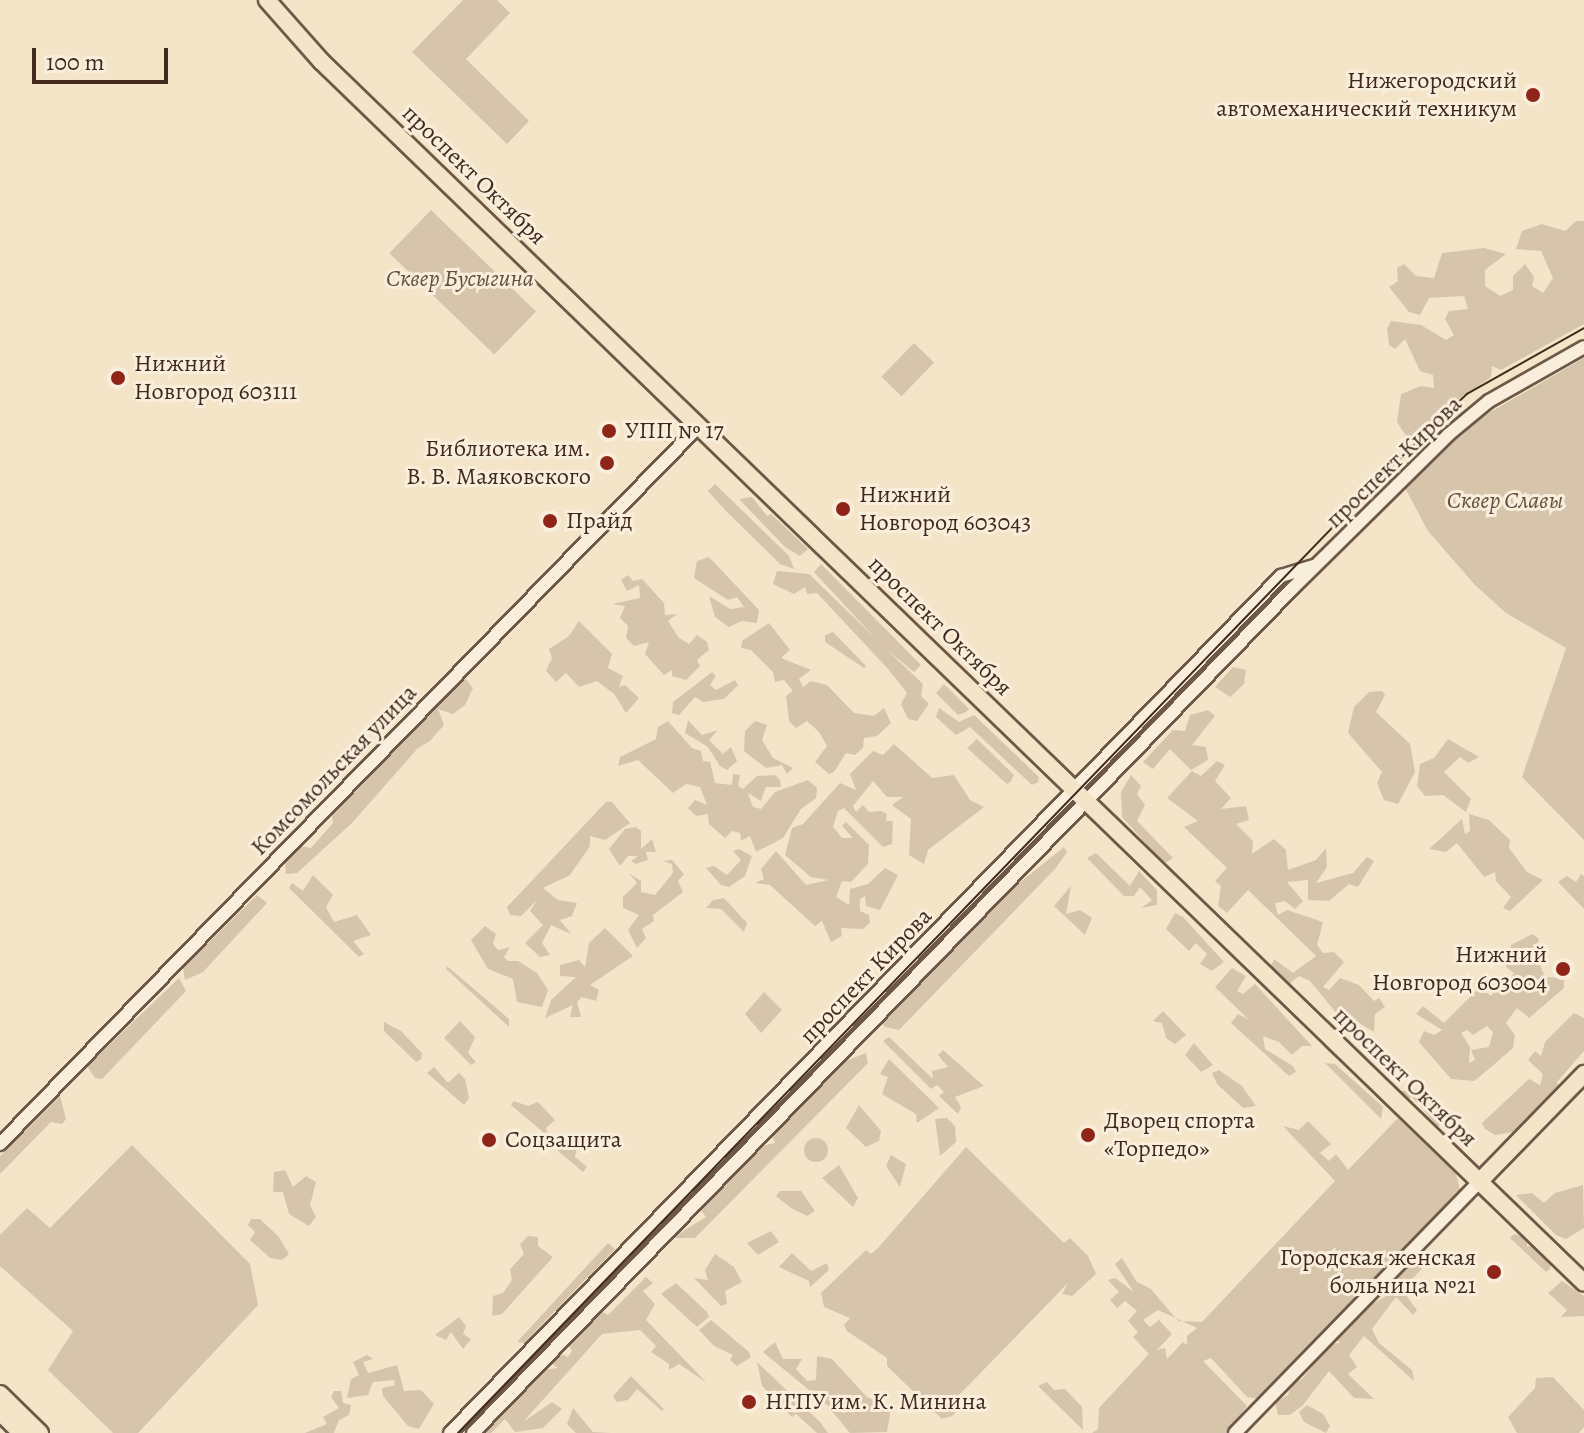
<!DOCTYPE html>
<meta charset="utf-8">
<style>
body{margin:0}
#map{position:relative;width:1584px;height:1433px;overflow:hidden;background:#f4e5c8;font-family:Alegreya,serif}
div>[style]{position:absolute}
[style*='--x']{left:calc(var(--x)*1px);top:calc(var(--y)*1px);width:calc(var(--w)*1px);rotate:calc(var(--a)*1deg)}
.green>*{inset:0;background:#d6c5ab;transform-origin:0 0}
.round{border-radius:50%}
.roads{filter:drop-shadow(2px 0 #6e5848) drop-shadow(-2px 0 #6e5848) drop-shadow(0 2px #6e5848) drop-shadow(0 -2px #6e5848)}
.minor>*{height:12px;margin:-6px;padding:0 6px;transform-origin:6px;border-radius:6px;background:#f8eedb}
.major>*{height:16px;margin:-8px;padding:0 8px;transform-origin:8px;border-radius:8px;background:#f4e5c8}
.tram>*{height:2px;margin:-1px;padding:0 1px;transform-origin:1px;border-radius:1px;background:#41291d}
.dots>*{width:22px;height:22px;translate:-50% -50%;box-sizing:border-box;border:4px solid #f8eedb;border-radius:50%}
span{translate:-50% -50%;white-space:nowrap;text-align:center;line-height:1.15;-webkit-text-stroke:6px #f8eedb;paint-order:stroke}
.poi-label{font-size:24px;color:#41291d}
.right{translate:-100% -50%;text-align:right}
.left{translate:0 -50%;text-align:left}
.street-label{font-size:24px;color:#41291d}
.park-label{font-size:24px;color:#665040;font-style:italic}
.scale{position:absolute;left:32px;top:48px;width:136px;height:36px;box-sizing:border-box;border:4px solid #41291d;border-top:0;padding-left:10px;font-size:24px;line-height:28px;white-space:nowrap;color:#41291d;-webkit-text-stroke:6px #f8eedb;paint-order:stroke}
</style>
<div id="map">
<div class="green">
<i style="clip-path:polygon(463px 0,497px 0,510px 13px,466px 59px,529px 121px,507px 144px,412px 52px)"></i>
<i style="left:431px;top:210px;width:146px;height:60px;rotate:44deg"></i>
<i style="clip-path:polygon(1576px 221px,1584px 221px,1584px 324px,1501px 370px,1492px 366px,1491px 377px,1408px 439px,1397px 422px,1401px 394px,1421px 386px,1434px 388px,1433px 375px,1420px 371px,1405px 339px,1395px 349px,1389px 345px,1387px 329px,1391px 321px,1421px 325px,1446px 340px,1454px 335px,1445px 319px,1449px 311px,1468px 309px,1464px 296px,1429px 298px,1420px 315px,1409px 312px,1389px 287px,1398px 281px,1397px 268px,1404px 264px,1416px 276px,1434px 278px,1442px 253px,1484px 248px,1506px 254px,1485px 270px,1485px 286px,1500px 296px,1513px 290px,1513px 276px,1525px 264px,1534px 277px,1532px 286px,1543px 293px,1553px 278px,1541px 251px,1516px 249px,1522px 231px,1542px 224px,1565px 231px)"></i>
<i style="left:914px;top:343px;width:28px;height:47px;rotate:44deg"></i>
<i style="clip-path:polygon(1584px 358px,1584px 840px,1522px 777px,1566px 648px,1506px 613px,1475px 585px,1428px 531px,1405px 488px,1475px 421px)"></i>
<i style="clip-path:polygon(715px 484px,789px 556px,794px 569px,780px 564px,726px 511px,708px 491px)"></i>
<i style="clip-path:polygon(752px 497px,767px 516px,771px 514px,808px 549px,800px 556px,785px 547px,739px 499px)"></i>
<i style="clip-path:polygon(709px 557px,759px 610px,757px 623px,742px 621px,729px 627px,715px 617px,709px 596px,730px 609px,744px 607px,737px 597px,728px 600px,694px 578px,697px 561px)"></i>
<i style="clip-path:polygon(821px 564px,921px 665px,914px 672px,887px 650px,923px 684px,921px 696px,929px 704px,917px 721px,908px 719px,901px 704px,907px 693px,888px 669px,817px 593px,807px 594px,805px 587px,794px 594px,773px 584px,777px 571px,809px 574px,875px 638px,814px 572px)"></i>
<i style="clip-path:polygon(628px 575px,633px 581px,642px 579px,664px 603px,665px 615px,677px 614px,668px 621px,679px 638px,689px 644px,697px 635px,707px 642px,709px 650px,697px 660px,700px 666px,686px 680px,672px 676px,672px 670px,664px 675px,645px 654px,649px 642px,634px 646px,626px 638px,628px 626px,620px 618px,625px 606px,612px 604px,640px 598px,639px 585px,627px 591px,621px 580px)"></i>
<i style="clip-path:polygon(579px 621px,612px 654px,608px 668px,623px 676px,619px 687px,625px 685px,639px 698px,626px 713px,614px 694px,597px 681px,579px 687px,566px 673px,556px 682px,546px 671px,552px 658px,549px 649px,569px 636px)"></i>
<i style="clip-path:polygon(769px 623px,790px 650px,781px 658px,811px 670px,799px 679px,803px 687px,811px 681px,827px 685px,854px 713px,874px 716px,884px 708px,891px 723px,877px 736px,864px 738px,863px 748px,855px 755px,846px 753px,834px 772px,829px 774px,815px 762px,827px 746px,819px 732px,807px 721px,796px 728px,789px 721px,786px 696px,793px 691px,784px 680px,775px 682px,773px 672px,751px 650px,741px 648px,742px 641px)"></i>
<i style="clip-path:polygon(833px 632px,866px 666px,864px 668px,825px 642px,825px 635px)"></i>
<i style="clip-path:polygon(1233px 667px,1246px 670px,1244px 684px,1230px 697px,1215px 687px)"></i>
<i style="clip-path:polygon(712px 672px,716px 676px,710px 685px,716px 690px,735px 680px,738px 685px,724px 699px,703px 702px,695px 697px,679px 715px,672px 713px,673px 702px)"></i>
<i style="clip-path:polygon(465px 678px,473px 688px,465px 705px,453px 714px,438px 709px,444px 725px,430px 741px,418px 748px,352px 823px,297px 873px,286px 874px,285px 862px,300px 846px,311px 848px,333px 823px,332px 816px)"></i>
<i style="clip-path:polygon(944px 684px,969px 709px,966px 712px,958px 715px,936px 693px)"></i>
<i style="clip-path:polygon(1382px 691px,1385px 695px,1376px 712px,1410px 744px,1415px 772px,1398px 804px,1384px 800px,1377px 783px,1382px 772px,1348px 733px,1354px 707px,1369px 692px)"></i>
<i style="clip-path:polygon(939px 708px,959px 722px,974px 715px,1039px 777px,1038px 782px,1032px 785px,970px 727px,956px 735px,936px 717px)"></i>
<i style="clip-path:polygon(1208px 710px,1215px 716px,1192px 745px,1206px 747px,1208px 760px,1191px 770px,1170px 749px,1153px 769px,1143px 762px,1173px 730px,1185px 731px,1190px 715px)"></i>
<i style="clip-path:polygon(688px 720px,702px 735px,718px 730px,709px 740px,723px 754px,731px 747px,737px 761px,727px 770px,720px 766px,708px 747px,685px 733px)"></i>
<i style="clip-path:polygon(668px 721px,692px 748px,701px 751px,703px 761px,710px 762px,715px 783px,732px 785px,733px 774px,740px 775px,738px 786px,743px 789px,757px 776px,775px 775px,780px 780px,781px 787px,766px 787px,761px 801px,748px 793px,753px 807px,761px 809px,775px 792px,808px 780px,817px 788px,816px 798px,801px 809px,783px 838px,756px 852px,750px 836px,741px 841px,740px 833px,732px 831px,725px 838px,709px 824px,708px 814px,696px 816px,688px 808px,695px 800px,707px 805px,700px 787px,686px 784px,673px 793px,638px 760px,618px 766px,620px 757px,656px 739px,658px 727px)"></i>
<i style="clip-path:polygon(755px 721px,767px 725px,762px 740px,773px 758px,793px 768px,787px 774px,782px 765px,766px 768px,744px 751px,745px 731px)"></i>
<i style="clip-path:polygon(977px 739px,1014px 775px,1011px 781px,1007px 784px,967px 748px)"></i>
<i style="clip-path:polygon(1448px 739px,1479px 757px,1468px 763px,1460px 757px,1444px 772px,1471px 799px,1466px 812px,1443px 795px,1425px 796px,1417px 786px,1420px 764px,1434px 758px)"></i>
<i style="clip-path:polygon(894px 744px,932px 778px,954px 775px,970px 800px,984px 807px,928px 850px,924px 864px,909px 855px,911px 819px,892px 805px,903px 797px,887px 797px,873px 781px,853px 806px,856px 812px,863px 805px,869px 812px,881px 811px,887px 814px,886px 821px,893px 821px,892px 844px,883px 847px,844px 808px,838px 811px,833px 827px,842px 838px,853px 838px,842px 826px,846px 822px,869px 845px,868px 864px,851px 882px,842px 881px,836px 897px,849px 905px,850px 889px,868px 884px,885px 868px,898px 875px,880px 910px,866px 906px,865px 896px,860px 899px,860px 911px,869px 915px,870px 923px,863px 929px,841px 928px,842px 936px,831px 942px,822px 921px,815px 926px,770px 885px,755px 883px,764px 879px,761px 869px,776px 851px,806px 885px,828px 880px,811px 877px,785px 855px,792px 828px,803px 824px,840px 783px,856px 790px,850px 774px,873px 751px,883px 755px)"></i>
<i style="clip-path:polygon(1217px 761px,1225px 765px,1215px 781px,1231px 798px,1221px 809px,1246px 806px,1249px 820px,1236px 824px,1253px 841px,1252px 854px,1274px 839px,1286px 850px,1288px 870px,1316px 860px,1326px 848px,1327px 867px,1316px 883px,1353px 873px,1367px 857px,1374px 861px,1358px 887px,1349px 884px,1329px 901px,1308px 900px,1308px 880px,1287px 882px,1303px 901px,1295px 909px,1285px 901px,1275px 903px,1278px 915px,1287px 910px,1323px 922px,1317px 945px,1323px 953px,1334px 952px,1344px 962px,1323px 987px,1329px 990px,1340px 978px,1359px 985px,1374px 1001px,1379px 998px,1385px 1007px,1375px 1014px,1374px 1032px,1348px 1016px,1342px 1020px,1310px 981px,1299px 976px,1289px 984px,1270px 969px,1274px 959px,1293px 973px,1316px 956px,1248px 890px,1227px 913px,1218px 906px,1221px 886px,1215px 881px,1227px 868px,1184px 827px,1198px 821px,1167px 798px,1192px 771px,1201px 776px)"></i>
<i style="clip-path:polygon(1131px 775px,1141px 786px,1137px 794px,1145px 805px,1137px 821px,1173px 858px,1164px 864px,1122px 817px,1121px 792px)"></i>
<i style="clip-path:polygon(606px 802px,612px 802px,630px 823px,605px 840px,590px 836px,590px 846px,570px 875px,543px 888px,558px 900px,577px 903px,572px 916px,560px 920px,571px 934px,551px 925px,542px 943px,550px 955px,540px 957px,525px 943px,543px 925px,530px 911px,537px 900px,521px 916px,510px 915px,507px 907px)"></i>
<i style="clip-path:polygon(1469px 814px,1489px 820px,1510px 840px,1509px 848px,1527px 872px,1543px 880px,1510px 911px,1503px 908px,1511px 897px,1496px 881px,1495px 872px,1484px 877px,1457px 843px,1446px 852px,1429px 849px,1462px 819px,1465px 834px,1470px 831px)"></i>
<i style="clip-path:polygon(636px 827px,641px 831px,641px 849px,652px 839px,656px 852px,646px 852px,648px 860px,636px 864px,631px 861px,638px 856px,628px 856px,620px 866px,609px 849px,625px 829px)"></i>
<i style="clip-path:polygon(1064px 847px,1067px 852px,1055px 869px,899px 1030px,885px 1027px,880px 1021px,924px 977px,1009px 891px)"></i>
<i style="clip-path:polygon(739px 849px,752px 856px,745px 876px,729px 887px,721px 885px,706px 868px,714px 866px,727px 875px,741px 860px,733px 851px)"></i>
<i style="clip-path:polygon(1096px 853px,1130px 886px,1139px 871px,1157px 890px,1157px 905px,1141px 908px,1152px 900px,1140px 887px,1134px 896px,1124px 896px,1087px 858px)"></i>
<i style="clip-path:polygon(672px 860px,684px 874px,678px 881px,683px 892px,653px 915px,654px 921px,642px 929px,646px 938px,637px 948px,628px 930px,639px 915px,623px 908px,623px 897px,637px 883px,629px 873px,641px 881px,641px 892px,655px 895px,673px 873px,672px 864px,663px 861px)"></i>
<i style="clip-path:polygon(1581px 874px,1584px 876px,1584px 909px,1558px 882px,1567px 876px,1576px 882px)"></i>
<i style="clip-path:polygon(313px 875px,333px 895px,326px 907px,334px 922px,357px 915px,371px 935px,353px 941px,364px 954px,359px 957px,289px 888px,292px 883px,303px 891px)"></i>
<i style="clip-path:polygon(1071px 886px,1066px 914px,1080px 910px,1092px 918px,1085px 935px,1054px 906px)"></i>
<i style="clip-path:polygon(257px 895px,267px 903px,203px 972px,185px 980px,183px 968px)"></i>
<i style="clip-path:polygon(724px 898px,747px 923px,744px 932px,721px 909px,706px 908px,713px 900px)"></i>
<i style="clip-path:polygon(1175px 913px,1183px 917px,1224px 962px,1212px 971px,1200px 964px,1207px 954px,1196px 943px,1189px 951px,1166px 929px)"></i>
<i style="clip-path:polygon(485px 926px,496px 934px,493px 944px,498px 950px,510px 947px,504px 957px,508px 961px,518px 961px,537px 973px,548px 990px,542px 1007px,517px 1002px,513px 979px,488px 969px,471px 940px)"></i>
<i style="clip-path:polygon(605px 928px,633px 956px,590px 985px,599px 990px,596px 1001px,582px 997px,577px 1002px,581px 1017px,570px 1017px,573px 1005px,545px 1018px,551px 1000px,576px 977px,560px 976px,560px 965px,579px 960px,585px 967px,589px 943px)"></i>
<i style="clip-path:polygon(evenodd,1532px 934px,1539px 939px,1536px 955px,1545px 977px,1564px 978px,1564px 988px,1529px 1018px,1517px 1008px,1506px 1023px,1515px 1035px,1513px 1048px,1490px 1068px,1474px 1081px,1451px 1079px,1419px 1042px,1424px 1031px,1434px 1035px,1442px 1030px,1416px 1014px,1423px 1006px,1444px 1023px,1478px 989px,1492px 996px,1494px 987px,1505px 986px,1514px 973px,1506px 967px,1511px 945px,1532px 934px,1487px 1026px,1493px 1032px,1489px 1047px,1471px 1050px,1475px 1060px,1469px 1063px,1470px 1047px,1461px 1033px,1467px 1030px,1473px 1035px,1487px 1026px)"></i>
<i style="clip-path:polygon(447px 966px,509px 1019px,509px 1027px,446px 969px)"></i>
<i style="clip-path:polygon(1232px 968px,1246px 976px,1237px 991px,1243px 994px,1255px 984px,1312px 1046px,1302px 1046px,1292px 1055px,1279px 1042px,1263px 1036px,1265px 1049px,1293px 1066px,1296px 1072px,1289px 1076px,1231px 1023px,1238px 1014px,1249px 1020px,1215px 987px)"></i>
<i style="clip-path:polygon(179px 978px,186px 991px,102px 1079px,95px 1078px,87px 1066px)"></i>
<i style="clip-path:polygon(764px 992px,782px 1010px,761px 1033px,745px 1014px)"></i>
<i style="clip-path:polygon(1163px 1011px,1186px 1035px,1175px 1044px,1166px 1038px,1162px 1023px,1153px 1021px)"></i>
<i style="clip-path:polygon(1574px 1013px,1584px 1018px,1584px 1051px,1557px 1082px,1559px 1087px,1515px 1132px,1495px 1135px,1485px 1129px,1482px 1123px,1529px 1079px,1540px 1085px,1543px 1074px,1528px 1060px,1535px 1051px,1541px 1056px,1545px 1042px)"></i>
<i style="clip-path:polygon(460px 1021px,475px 1037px,468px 1053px,476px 1062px,471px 1065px,444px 1038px)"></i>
<i style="clip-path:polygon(384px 1022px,401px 1031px,422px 1053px,421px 1059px,416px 1062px,384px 1031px)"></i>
<i style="clip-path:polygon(889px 1037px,933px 1079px,932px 1071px,948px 1067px,938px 1055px,943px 1050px,984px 1086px,955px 1097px,961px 1107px,958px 1114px,939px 1096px,944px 1092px,937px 1085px,931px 1089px,883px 1041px)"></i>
<i style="clip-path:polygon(1194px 1043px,1213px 1065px,1201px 1072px,1185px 1055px)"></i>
<i style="clip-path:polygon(866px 1053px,868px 1063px,695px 1238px,672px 1238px,706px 1217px,699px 1208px,754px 1148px,775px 1143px,771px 1132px,836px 1065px)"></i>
<i style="clip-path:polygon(889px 1059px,939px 1108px,917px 1123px,916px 1114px,882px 1094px,888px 1077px,880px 1074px)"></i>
<i style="clip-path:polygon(1325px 1063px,1335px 1064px,1383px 1107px,1381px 1119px)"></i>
<i style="clip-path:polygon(434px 1067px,448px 1083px,459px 1073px,465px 1079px,469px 1098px,464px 1105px,427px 1073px)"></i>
<i style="clip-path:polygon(1219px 1070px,1242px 1086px,1256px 1106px,1243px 1108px,1217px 1084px,1212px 1073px)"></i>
<i style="clip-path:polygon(1416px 1089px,1441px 1115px,1444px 1121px,1438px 1127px,1412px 1097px,1405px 1100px,1402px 1096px,1402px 1091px)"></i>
<i style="clip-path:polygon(60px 1096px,66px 1119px,62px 1124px,51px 1122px,0 1174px,0 1156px)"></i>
<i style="clip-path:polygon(514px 1101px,528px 1106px,538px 1102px,555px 1120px,546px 1128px,550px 1138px,511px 1105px)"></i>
<i style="clip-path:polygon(859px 1105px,881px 1131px,879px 1141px,866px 1147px,846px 1128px)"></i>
<i style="clip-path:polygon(947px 1118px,955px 1126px,956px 1142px,940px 1156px,935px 1119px)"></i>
<i style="clip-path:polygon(evenodd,1398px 1118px,1456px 1174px,1460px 1190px,1295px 1365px,1258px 1399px,1247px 1397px,1211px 1358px,1203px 1361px,1247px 1406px,1226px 1433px,1092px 1433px,1098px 1429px,1099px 1408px,1149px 1354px,1133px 1337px,1138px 1332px,1128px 1321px,1137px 1311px,1125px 1301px,1117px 1308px,1110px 1300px,1119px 1292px,1108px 1280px,1115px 1278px,1134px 1292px,1115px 1264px,1122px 1258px,1137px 1282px,1151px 1289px,1178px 1321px,1202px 1322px,1335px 1181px,1283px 1126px,1299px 1130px,1308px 1121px,1331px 1144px,1320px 1153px,1329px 1161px,1336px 1154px,1348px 1170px,1398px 1118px,1158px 1310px,1197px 1328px,1187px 1336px,1187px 1345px,1183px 1342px,1167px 1359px,1165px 1348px,1157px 1350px,1172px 1334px,1159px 1320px,1150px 1327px,1143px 1320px,1158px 1310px)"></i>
<i style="clip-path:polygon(567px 1134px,578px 1142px,575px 1157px,587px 1167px,583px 1172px,557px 1150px,556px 1142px)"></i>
<i class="round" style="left:804px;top:1138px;width:24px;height:24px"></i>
<i style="clip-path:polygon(132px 1145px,250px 1264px,258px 1305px,138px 1433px,113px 1433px,48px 1370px,73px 1331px,0 1266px,0 1235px,27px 1208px,50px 1228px)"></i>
<i style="clip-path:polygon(966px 1147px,1064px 1243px,1070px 1238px,1088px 1256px,1096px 1274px,1072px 1296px,1062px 1294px,1068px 1283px,959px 1395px,966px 1402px,952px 1416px,942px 1419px,887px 1366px,887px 1358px,847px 1331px,844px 1325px,850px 1318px,824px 1307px,821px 1293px,866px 1250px,871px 1254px,878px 1248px)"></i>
<i style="clip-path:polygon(891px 1155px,906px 1164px,900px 1187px,886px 1166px)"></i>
<i style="clip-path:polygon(839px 1165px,858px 1198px,853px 1207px,822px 1178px)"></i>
<i style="clip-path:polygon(285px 1170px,293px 1187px,306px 1176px,316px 1182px,310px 1205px,316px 1217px,309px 1226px,289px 1214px,283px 1192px,273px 1192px,274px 1172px)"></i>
<i style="clip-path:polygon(1583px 1185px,1584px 1228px,1566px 1239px,1556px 1235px,1516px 1195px,1532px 1193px,1544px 1203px,1555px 1193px)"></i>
<i style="clip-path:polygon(780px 1191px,801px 1191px,815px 1211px,807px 1216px,791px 1208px,776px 1196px)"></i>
<i style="clip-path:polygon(251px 1219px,260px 1219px,279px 1237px,289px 1254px,282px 1260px,270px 1258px,250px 1240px,255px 1232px,248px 1225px)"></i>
<i style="clip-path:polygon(771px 1231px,779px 1242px,758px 1255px,747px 1243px)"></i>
<i style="clip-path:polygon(1514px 1234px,1527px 1238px,1527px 1247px,1536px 1244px,1551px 1259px,1550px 1269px,1546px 1272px,1510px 1238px)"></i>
<i style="clip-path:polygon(528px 1236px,538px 1237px,538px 1246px,553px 1257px,502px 1314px,492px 1316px,493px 1296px,503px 1293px,512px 1280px,510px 1269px,524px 1254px,520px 1244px)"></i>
<i style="clip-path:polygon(608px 1243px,615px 1249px,524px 1343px,517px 1342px)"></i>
<i style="clip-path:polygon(792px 1253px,811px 1271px,827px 1263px,829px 1270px,810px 1287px,809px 1281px,779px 1267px)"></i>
<i style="clip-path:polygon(715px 1254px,734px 1267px,742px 1282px,725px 1291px,727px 1304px,721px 1306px,694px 1278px,708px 1280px,705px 1270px)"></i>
<i style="clip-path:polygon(1420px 1255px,1428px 1262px,1402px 1290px,1417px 1310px,1413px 1315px,1396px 1297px,1372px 1329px,1379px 1343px,1412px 1370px,1414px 1381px,1364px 1336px,1349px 1355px,1357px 1367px,1348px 1374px,1374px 1399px,1354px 1398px,1329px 1371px,1303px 1405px,1290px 1415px,1278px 1415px,1275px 1402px,1288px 1395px,1292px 1384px,1302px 1379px,1331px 1344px,1340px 1343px,1337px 1339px,1364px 1309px,1395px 1291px,1392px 1283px)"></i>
<i style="clip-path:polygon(646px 1277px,653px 1283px,643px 1291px,655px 1304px,646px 1320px,707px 1383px,679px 1364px,669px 1370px,669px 1364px,651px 1352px,656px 1346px,640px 1330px,602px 1334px,523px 1422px,552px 1402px,562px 1409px,543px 1428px,515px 1432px,505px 1419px,491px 1433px,478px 1433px,540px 1370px,558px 1368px,548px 1361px,555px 1351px,568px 1357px,572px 1351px,568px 1344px,599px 1310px,608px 1315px)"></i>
<i style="clip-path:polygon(1562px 1281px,1584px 1296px,1584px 1316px,1561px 1317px,1567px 1310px,1548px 1293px)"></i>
<i style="clip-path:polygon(676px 1283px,707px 1312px,709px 1317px,697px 1327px,661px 1294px)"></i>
<i style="clip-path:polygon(459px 1317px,466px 1326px,463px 1334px,471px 1339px,463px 1349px,451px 1332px,446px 1340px,435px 1335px)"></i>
<i style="clip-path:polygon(711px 1320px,749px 1352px,751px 1357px,737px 1366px,730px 1360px,733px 1355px,714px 1346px,699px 1330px)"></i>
<i style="clip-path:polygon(775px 1342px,783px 1359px,802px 1359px,796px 1369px,807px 1381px,816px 1380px,817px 1356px,832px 1359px,867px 1397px,891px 1408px,887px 1432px,850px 1433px,827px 1405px,763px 1352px)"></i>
<i style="clip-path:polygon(367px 1355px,373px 1359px,363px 1362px,368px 1373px,397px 1365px,404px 1391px,421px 1390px,434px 1404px,419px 1429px,408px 1426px,383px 1396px,382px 1388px,395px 1385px,394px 1380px,373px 1382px,368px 1395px,347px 1398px,351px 1379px,359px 1375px,353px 1362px)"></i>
<i style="clip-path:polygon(757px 1362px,820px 1422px,828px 1433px,817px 1433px,796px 1414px,792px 1417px,762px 1386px)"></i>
<i style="clip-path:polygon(631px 1376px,664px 1409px,662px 1411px,637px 1389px,628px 1400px,617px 1402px,613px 1396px)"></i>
<i style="clip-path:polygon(1553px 1377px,1584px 1410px,1584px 1427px,1579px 1433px,1517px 1433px,1508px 1417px,1535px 1388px,1536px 1378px)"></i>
<i style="clip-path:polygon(1047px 1382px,1054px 1390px,1065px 1389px,1082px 1407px,1083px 1430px,1038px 1386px)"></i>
<i style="clip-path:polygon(334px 1391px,341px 1391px,343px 1403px,351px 1405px,349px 1415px,339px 1420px,334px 1433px,305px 1433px,327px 1424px,323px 1417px,339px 1408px,331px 1397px)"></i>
<i style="clip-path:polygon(1307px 1405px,1323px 1414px,1330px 1426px,1326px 1433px,1304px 1422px,1299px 1412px)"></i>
<i style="clip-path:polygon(573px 1408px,593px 1432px,611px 1433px,576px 1433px,567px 1424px)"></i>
</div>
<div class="roads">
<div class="minor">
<i style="--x:0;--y:1144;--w:1002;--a:-45.77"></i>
<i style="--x:450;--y:1433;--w:1194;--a:-45.88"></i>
<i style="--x:1281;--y:576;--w:34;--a:-17"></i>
<i style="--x:473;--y:1433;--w:1177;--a:-45.86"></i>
<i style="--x:1293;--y:588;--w:218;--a:-44.6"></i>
<i style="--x:1448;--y:435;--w:53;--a:-39.7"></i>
<i style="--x:1489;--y:401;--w:109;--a:-29.6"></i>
<i style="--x:1235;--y:1433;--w:350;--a:-45.8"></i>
</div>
<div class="major">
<i style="--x:267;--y:0;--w:81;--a:48.5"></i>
<i style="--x:321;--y:61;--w:1757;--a:44.05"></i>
<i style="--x:1479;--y:1182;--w:151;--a:-45.8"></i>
<i style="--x:0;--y:1394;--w:56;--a:44.3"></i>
<i style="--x:0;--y:1412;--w:30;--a:45"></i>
</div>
</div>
<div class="tram">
<i style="--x:458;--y:1433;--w:1342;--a:-46"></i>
<i style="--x:1390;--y:468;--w:107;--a:-43.9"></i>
<i style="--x:1467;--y:394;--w:134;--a:-29.4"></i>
</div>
<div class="dots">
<i style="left:1533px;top:95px;background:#8f2418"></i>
<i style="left:118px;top:378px;background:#8f2418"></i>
<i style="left:609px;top:431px;background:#8f2418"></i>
<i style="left:607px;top:463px;background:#8f2418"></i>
<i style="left:843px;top:509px;background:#8f2418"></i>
<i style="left:550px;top:521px;background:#8f2418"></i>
<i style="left:1563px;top:969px;background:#8f2418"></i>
<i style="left:1088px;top:1135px;background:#8f2418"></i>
<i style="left:489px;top:1140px;background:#8f2418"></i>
<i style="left:1494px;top:1272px;background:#8f2418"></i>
<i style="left:749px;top:1402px;background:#8f2418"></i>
</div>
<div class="poi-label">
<span class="right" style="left:1517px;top:95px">Нижегородский<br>автомеханический техникум</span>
<span class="left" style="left:134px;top:378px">Нижний<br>Новгород 603111</span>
<span class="left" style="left:625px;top:431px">УПП № 17</span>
<span class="right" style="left:591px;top:463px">Библиотека им.<br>В. В. Маяковского</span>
<span class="left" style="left:859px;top:509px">Нижний<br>Новгород 603043</span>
<span class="left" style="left:566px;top:521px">Прайд</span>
<span class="right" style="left:1547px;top:969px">Нижний<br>Новгород 603004</span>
<span class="left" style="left:1104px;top:1135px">Дворец спорта<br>«Торпедо»</span>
<span class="left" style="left:505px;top:1140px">Соцзащита</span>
<span class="right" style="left:1476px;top:1272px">Городская женская<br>больница №21</span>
<span class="left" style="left:765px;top:1402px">НГПУ им. К. Минина</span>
</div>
<div class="street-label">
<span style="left:474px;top:175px;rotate:44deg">проспект Октября</span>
<span style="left:1394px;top:462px;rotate:-44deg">проспект Кирова</span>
<span style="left:940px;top:626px;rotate:44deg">проспект Октября</span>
<span style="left:334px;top:770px;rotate:-46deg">Комсомольская улица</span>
<span style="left:866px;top:976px;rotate:-46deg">проспект Кирова</span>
<span style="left:1405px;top:1077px;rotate:44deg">проспект Октября</span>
</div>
<div class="park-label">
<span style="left:460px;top:279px">Сквер Бусыгина</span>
<span style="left:1505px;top:501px">Сквер Славы</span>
</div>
<div class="scale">100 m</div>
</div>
